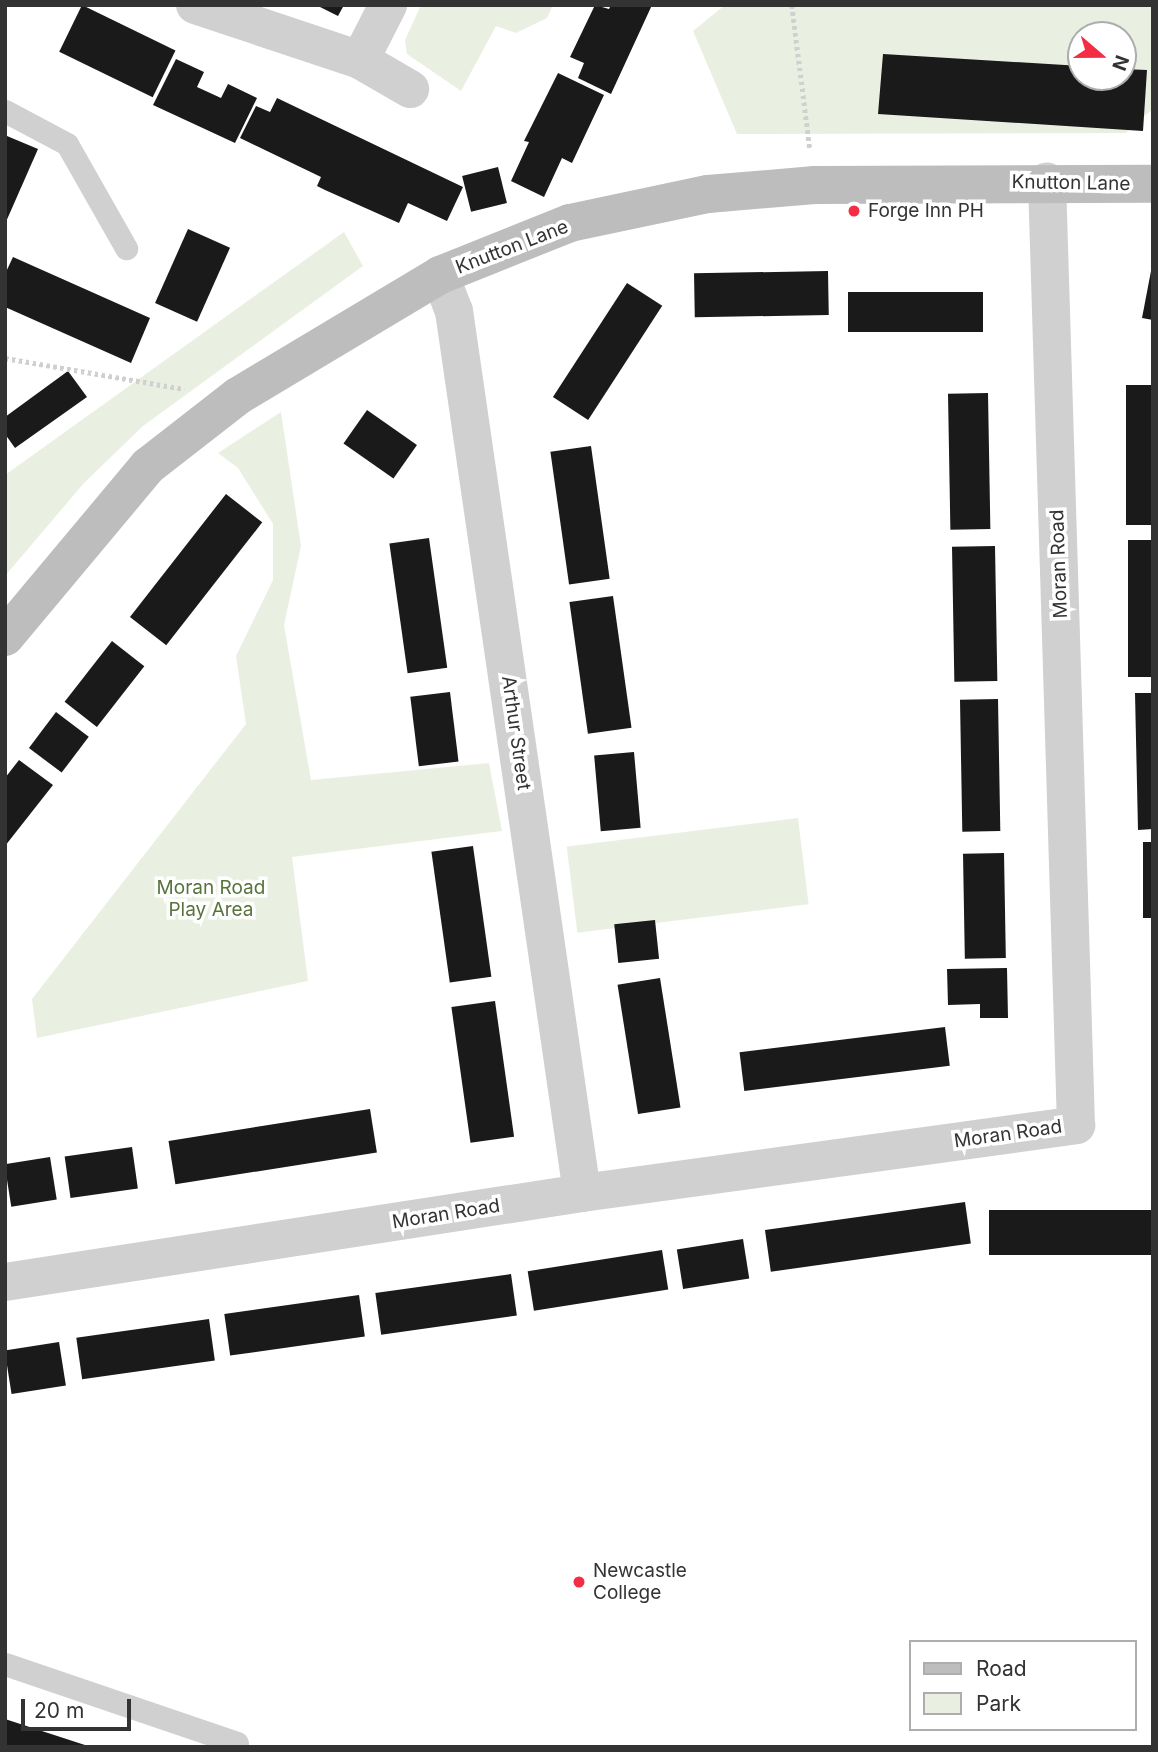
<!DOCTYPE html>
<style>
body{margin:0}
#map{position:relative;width:1158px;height:1752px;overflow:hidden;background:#fff;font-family:Inter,sans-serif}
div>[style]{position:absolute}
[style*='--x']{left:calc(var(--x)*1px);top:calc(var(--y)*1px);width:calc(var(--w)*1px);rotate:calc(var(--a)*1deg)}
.green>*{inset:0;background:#eaf0e1;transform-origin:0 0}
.building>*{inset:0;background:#1a1a1a;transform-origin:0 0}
.path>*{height:4.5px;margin-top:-2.25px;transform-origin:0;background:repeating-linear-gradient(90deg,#d0d0d0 0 3.5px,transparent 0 7px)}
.service>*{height:23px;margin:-11.5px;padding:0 11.5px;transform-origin:11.5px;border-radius:11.5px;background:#d0d0d0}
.minor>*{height:38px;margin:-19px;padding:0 19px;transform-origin:19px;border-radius:19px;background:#d0d0d0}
.secondary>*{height:38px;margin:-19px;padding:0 19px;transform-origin:19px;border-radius:19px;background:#bdbdbd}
.dots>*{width:19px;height:19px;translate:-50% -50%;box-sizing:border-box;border:4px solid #fff;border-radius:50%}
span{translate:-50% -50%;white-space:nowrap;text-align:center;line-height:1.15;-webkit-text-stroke:7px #fff;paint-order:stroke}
.street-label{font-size:19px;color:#333}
.poi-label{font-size:19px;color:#333}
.left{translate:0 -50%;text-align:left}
.park-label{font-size:19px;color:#58733c}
.frame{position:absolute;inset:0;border:7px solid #333;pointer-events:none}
.legend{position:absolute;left:909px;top:1640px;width:228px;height:91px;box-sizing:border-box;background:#fff;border:2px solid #adadad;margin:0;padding:9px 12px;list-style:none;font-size:21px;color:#333}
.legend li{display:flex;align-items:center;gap:14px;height:35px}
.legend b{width:35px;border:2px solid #adadad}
.north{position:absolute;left:1067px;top:21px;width:70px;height:70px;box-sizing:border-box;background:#fff;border:2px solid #adadad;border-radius:50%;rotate:110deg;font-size:19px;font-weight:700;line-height:28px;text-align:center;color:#333}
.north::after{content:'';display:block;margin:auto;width:24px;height:32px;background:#f22d44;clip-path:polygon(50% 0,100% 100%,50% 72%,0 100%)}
.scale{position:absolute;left:21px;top:1699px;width:110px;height:32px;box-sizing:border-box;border:4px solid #333;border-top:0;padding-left:9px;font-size:21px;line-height:24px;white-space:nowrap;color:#333;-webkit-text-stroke:5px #fff;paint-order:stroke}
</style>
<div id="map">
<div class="green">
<i style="clip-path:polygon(421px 5px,553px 5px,547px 18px,516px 33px,496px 26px,461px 91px,407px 54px,405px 40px)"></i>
<i style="clip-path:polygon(evenodd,725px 5px,1153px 5px,1153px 109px,1126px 133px,737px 134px,693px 31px,725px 5px,1081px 35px,1123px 35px,1123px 77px,1081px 77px,1081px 35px)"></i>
<i style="clip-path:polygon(344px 232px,363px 266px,143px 426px,84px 483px,5px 576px,5px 475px)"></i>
<i style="clip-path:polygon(281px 412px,301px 546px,284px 625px,311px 780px,489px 763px,502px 831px,292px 857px,308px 981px,37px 1038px,32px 999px,246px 724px,236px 656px,273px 580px,273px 524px,238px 468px,218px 453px)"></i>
<i style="left:798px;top:818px;width:87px;height:233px;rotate:83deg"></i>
</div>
<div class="building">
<i style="left:82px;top:5px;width:104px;height:52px;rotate:26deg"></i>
<i style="clip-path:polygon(316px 5px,344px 5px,338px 16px)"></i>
<i style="clip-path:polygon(595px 5px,609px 9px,611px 5px,652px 5px,611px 94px,578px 78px,584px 63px,570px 57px)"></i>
<i style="clip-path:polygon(883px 54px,1081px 66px,1081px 77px,1123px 77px,1123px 69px,1147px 70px,1143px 131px,878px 114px)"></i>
<i style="clip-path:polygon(176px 59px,204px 72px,197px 87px,221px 98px,228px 84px,257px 98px,235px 143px,153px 105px)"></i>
<i style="clip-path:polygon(558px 73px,604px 95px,572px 163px,562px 158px,544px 197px,511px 181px,529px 142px,524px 141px)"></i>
<i style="clip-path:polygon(277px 98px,463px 187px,447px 221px,408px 203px,399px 223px,325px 190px,317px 186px,321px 177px,240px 138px,256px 106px,270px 112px)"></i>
<i style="clip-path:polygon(7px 136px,38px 149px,5px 224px,5px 139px)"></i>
<i style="left:498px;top:167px;width:37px;height:37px;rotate:76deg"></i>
<i style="left:188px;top:229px;width:46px;height:81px;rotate:24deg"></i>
<i style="clip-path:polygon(13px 257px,150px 318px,131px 363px,5px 307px,5px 274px)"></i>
<i style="left:828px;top:271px;width:44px;height:134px;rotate:89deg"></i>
<i style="clip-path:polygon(1151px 271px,1153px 271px,1153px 320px,1142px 318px)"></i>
<i style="left:627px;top:283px;width:42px;height:136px;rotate:33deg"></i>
<i style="left:983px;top:292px;width:40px;height:135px;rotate:90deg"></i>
<i style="clip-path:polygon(68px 371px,87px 397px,15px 448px,5px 434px,5px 417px)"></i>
<i style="left:1153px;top:385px;width:140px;height:27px;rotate:90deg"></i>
<i style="left:988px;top:393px;width:136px;height:40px;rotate:89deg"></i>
<i style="left:367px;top:410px;width:61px;height:41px;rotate:35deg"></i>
<i style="left:591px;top:446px;width:134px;height:41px;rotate:82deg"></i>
<i style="left:226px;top:494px;width:46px;height:156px;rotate:38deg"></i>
<i style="left:429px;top:538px;width:131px;height:40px;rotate:82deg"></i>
<i style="left:1153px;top:540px;width:137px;height:25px;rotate:90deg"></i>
<i style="left:995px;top:546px;width:135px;height:43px;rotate:89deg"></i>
<i style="left:613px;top:596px;width:133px;height:44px;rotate:82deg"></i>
<i style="left:112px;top:641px;width:41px;height:77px;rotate:38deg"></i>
<i style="left:450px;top:692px;width:70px;height:40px;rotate:83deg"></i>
<i style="clip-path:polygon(1135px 693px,1153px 693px,1153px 829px,1138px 830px)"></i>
<i style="left:998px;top:699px;width:132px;height:38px;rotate:89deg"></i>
<i style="left:56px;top:712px;width:41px;height:45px;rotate:37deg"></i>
<i style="left:634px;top:752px;width:76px;height:40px;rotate:85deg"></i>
<i style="clip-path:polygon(19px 760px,53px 785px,5px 846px,5px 778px)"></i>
<i style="left:1143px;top:842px;width:10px;height:76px"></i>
<i style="left:473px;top:846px;width:132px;height:42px;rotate:82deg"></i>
<i style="left:1004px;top:853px;width:105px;height:41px;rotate:89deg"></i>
<i style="left:655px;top:920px;width:39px;height:41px;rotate:84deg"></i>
<i style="clip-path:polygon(1007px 968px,1008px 1018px,980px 1018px,980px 1004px,948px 1005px,947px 969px)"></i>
<i style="left:660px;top:978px;width:131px;height:43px;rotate:81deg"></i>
<i style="left:495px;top:1001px;width:137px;height:44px;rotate:82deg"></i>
<i style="left:945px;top:1027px;width:39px;height:207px;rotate:83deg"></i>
<i style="left:370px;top:1109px;width:44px;height:204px;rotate:81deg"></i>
<i style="left:132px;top:1147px;width:42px;height:68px;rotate:82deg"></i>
<i style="left:50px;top:1157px;width:43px;height:46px;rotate:81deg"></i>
<i style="left:965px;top:1202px;width:42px;height:202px;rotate:82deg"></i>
<i style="left:1153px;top:1210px;width:45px;height:164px;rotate:90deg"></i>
<i style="left:743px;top:1239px;width:40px;height:67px;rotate:81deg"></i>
<i style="left:662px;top:1250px;width:40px;height:136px;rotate:81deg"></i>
<i style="left:511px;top:1274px;width:42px;height:137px;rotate:82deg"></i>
<i style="left:359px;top:1295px;width:42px;height:136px;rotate:82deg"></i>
<i style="left:209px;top:1319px;width:42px;height:134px;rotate:82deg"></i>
<i style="left:59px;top:1342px;width:44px;height:55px;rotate:81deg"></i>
<i style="clip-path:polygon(5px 1719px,88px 1746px,88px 1747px,5px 1747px)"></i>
</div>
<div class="path">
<i style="--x:792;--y:5;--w:146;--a:82.9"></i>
<i style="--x:5;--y:358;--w:182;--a:9.8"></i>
</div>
<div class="service">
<i style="--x:5;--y:111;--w:70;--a:28"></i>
<i style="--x:67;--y:144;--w:120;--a:60.4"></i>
<i style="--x:5;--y:1664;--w:245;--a:18.8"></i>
</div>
<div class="minor">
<i style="--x:195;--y:5;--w:174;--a:18.4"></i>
<i style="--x:360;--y:60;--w:58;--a:30.1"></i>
<i style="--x:360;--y:60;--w:62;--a:-63"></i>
<i style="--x:440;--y:275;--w:39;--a:69"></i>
<i style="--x:454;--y:311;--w:891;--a:81.74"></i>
<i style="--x:5;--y:1282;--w:584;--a:-8.77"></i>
<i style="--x:582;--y:1193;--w:499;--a:-7.8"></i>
<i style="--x:1076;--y:1125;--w:944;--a:-91.76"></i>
</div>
<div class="secondary">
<i style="--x:5;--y:637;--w:223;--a:-50.1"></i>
<i style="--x:148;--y:466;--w:114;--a:-37.9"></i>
<i style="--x:238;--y:396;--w:235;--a:-30.9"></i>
<i style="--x:440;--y:275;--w:140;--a:-21.8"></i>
<i style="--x:570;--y:223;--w:141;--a:-11.9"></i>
<i style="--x:708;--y:194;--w:107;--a:-4.8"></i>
<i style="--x:815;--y:185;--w:338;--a:-0.2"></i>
</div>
<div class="dots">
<i style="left:854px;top:211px;background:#f22d44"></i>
<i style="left:579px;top:1582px;background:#f22d44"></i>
</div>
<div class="street-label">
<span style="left:1071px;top:183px;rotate:1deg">Knutton Lane</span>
<span style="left:512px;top:247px;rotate:-21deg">Knutton Lane</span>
<span style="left:1059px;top:564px;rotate:-92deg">Moran Road</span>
<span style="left:516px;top:733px;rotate:82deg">Arthur Street</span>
<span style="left:1008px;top:1134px;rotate:-8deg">Moran Road</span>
<span style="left:446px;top:1214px;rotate:-9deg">Moran Road</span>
</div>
<div class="poi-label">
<span class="left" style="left:868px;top:211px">Forge Inn PH</span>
<span class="left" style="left:593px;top:1582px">Newcastle<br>College</span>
</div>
<div class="park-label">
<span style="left:211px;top:899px">Moran Road<br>Play Area</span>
</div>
<div class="frame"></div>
<ul class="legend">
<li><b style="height:9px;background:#bdbdbd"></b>Road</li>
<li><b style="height:19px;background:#eaf0e1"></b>Park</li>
</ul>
<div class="north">N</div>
<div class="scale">20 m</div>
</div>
